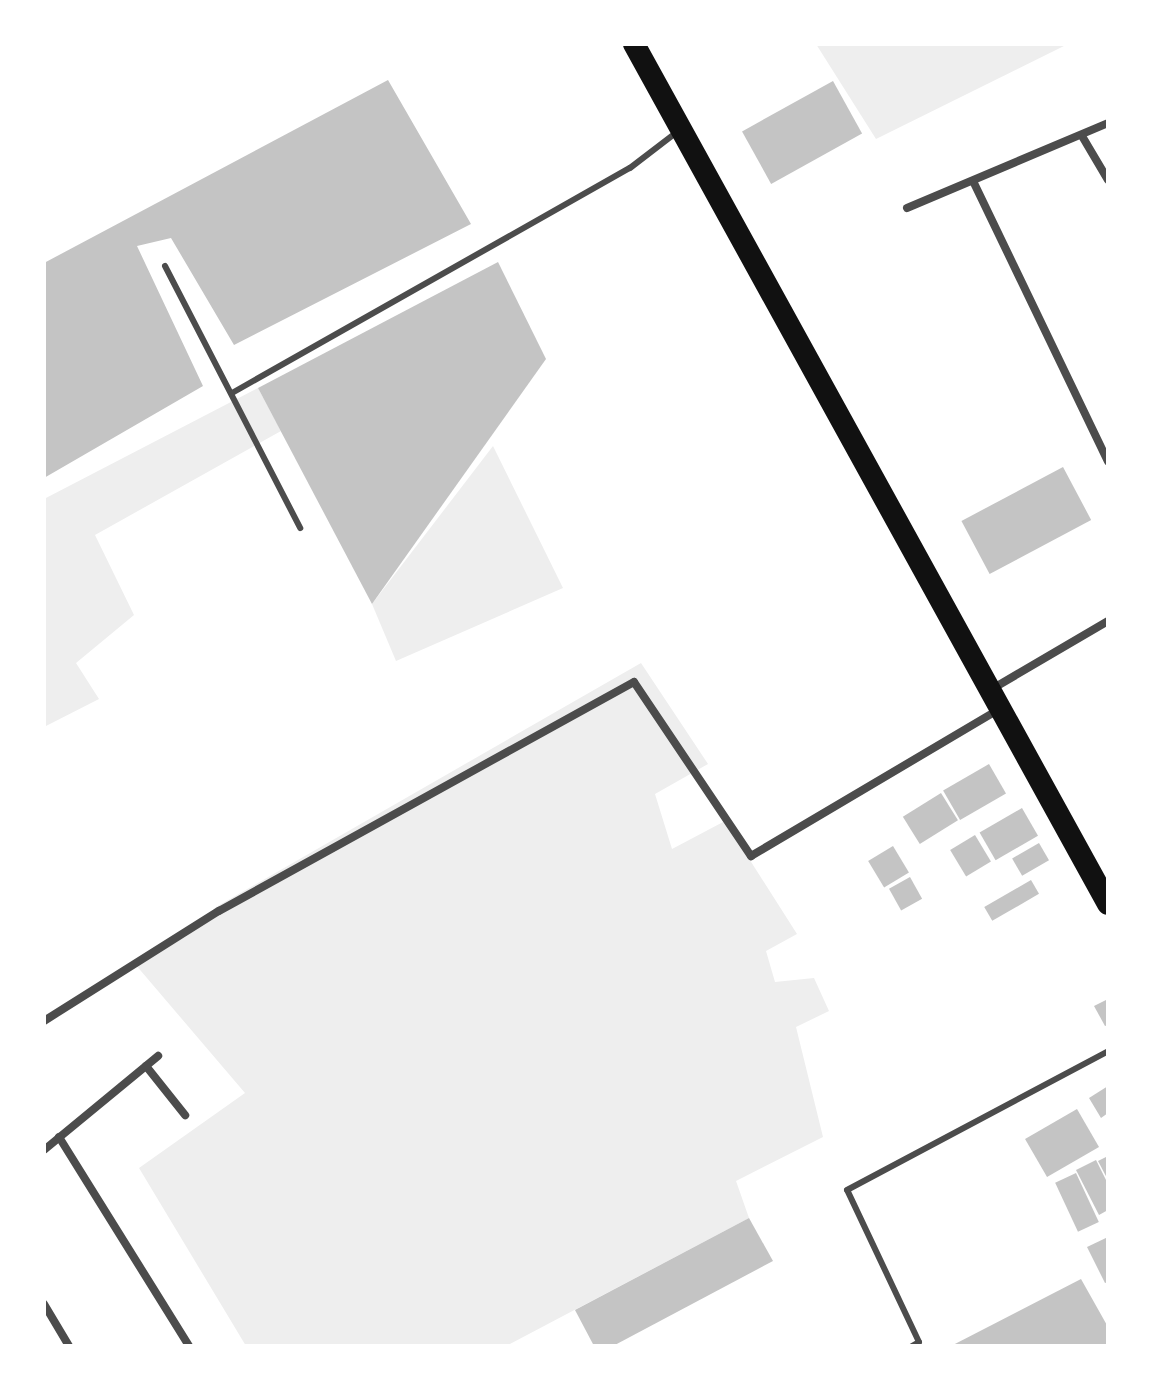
<!DOCTYPE html>
<style>
body{margin:0}
#map{position:relative;width:1152px;height:1390px;overflow:hidden;background:#fff;font-family:Raleway,sans-serif}
div>[style]{position:absolute}
[style*='--x']{left:calc(var(--x)*1px);top:calc(var(--y)*1px);width:calc(var(--w)*1px);rotate:calc(var(--a)*1deg)}
.green>*{inset:0;background:#eee}
.building>*{inset:0;background:#c4c4c4;transform-origin:0 0}
.service>*{height:6px;margin:-3px;padding:0 3px;transform-origin:3px;border-radius:3px;background:#4c4c4c}
.minor>*{height:8px;margin:-4px;padding:0 4px;transform-origin:4px;border-radius:4px;background:#4c4c4c}
.trunk>*{height:22px;margin:-11px;padding:0 11px;transform-origin:11px;border-radius:11px;background:#111}
span{translate:-50% -50%;white-space:nowrap;text-align:center;line-height:1.15;-webkit-text-stroke:6px #fff;paint-order:stroke}
.frame{position:absolute;inset:0;border:46px solid #fff;pointer-events:none}
</style>
<div id="map">
<div class="green">
<i style="clip-path:polygon(816px 44px,1068px 44px,876px 139px)"></i>
<i style="clip-path:polygon(258px 388px,281px 431px,95px 535px,134px 615px,76px 663px,99px 699px,44px 727px,44px 499px)"></i>
<i style="clip-path:polygon(493px 446px,563px 588px,396px 661px,372px 604px)"></i>
<i style="clip-path:polygon(641px 663px,708px 764px,655px 794px,672px 849px,725px 821px,797px 934px,766px 951px,775px 982px,814px 978px,829px 1011px,796px 1027px,823px 1137px,736px 1181px,749px 1218px,506px 1346px,246px 1346px,139px 1168px,245px 1093px,135px 964px,187px 936px,216px 907px)"></i>
</div>
<div class="building">
<i style="clip-path:polygon(388px 80px,471px 224px,234px 345px,171px 238px,137px 246px,203px 386px,44px 478px,44px 263px)"></i>
<i style="left:833px;top:81px;width:60px;height:104px;rotate:61deg"></i>
<i style="clip-path:polygon(498px 262px,546px 359px,372px 604px,258px 388px)"></i>
<i style="left:1063px;top:467px;width:60px;height:115px;rotate:62deg"></i>
<i style="left:989px;top:764px;width:34px;height:53px;rotate:60deg"></i>
<i style="left:941px;top:793px;width:32px;height:45px;rotate:58deg"></i>
<i style="left:1022px;top:808px;width:32px;height:49px;rotate:60deg"></i>
<i style="left:975px;top:835px;width:31px;height:29px;rotate:59deg"></i>
<i style="left:1039px;top:843px;width:20px;height:31px;rotate:60deg"></i>
<i style="left:893px;top:846px;width:31px;height:29px;rotate:59deg"></i>
<i style="left:910px;top:877px;width:25px;height:24px;rotate:61deg"></i>
<i style="left:1031px;top:880px;width:16px;height:54px;rotate:60deg"></i>
<i style="clip-path:polygon(1108px 999px,1108px 1025px,1105px 1026px,1094px 1006px)"></i>
<i style="clip-path:polygon(1108px 1086px,1108px 1113px,1101px 1118px,1089px 1098px)"></i>
<i style="left:1077px;top:1109px;width:44px;height:60px;rotate:60deg"></i>
<i style="clip-path:polygon(1108px 1156px,1108px 1180px,1098px 1161px)"></i>
<i style="clip-path:polygon(1096px 1160px,1108px 1184px,1108px 1210px,1099px 1215px,1076px 1170px)"></i>
<i style="left:1076px;top:1173px;width:54px;height:23px;rotate:65deg"></i>
<i style="clip-path:polygon(749px 1218px,773px 1261px,613px 1346px,594px 1346px,575px 1310px)"></i>
<i style="clip-path:polygon(1108px 1237px,1108px 1282px,1105px 1283px,1087px 1247px)"></i>
<i style="clip-path:polygon(1081px 1279px,1108px 1327px,1108px 1346px,951px 1346px)"></i>
</div>
<div class="service">
<i style="--x:165;--y:266;--w:295;--a:62.7"></i>
<i style="--x:232;--y:393;--w:457;--a:-29.5"></i>
<i style="--x:630;--y:168;--w:59;--a:-37.5"></i>
<i style="--x:912;--y:1346;--w:8;--a:-30"></i>
<i style="--x:919;--y:1342;--w:168;--a:-115.3"></i>
<i style="--x:847;--y:1190;--w:296;--a:-28"></i>
</div>
<div class="minor">
<i style="--x:1082;--y:136;--w:51;--a:59.4"></i>
<i style="--x:974;--y:183;--w:309;--a:64.3"></i>
<i style="--x:907;--y:208;--w:218;--a:-22.9"></i>
<i style="--x:992;--y:689;--w:134;--a:-30.4"></i>
<i style="--x:44;--y:1021;--w:207;--a:-32.2"></i>
<i style="--x:219;--y:911;--w:474;--a:-28.9"></i>
<i style="--x:634;--y:682;--w:210;--a:56.1"></i>
<i style="--x:751;--y:856;--w:289;--a:-30.6"></i>
<i style="--x:146;--y:1066;--w:63;--a:51.5"></i>
<i style="--x:59;--y:1137;--w:246;--a:58.1"></i>
<i style="--x:44;--y:1150;--w:148;--a:-39.5"></i>
<i style="--x:44;--y:1304;--w:49;--a:59.2"></i>
</div>
<div class="trunk">
<i style="--x:634;--y:44;--w:982;--a:61.14"></i>
</div>
<div class="frame"></div>
</div>
